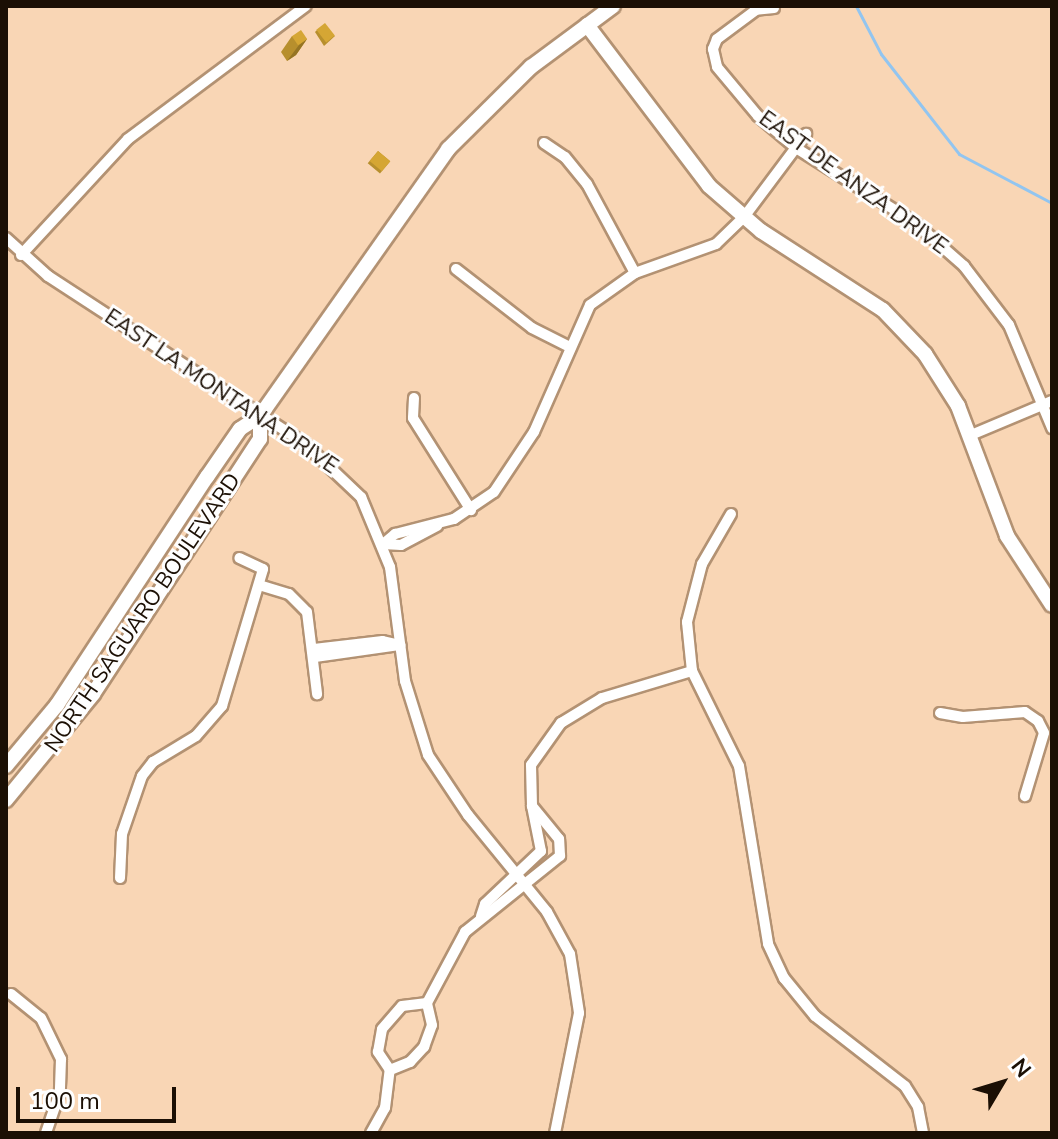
<!DOCTYPE html>
<style>
body{margin:0}
#map{position:relative;width:1058px;height:1139px;overflow:hidden;background:#f9d6b5;font-family:"Nunito Sans",sans-serif}
div>[style]{position:absolute}
[style*='--x']{left:calc(var(--x)*1px);top:calc(var(--y)*1px);width:calc(var(--w)*1px);rotate:calc(var(--a)*1deg)}
.stream>*{height:3px;margin:-1.5px;padding:0 1.5px;transform-origin:1.5px;border-radius:1.5px;background:#92c5f0}
.roads{filter:drop-shadow(2px 0 #b39273) drop-shadow(-2px 0 #b39273) drop-shadow(0 2px #b39273) drop-shadow(0 -2px #b39273)}
.street>*{height:10px;margin:-5px;padding:0 5px;transform-origin:5px;border-radius:5px;background:#fff}
.secondary>*{height:14px;margin:-7px;padding:0 7px;transform-origin:7px;border-radius:7px;background:#fff}
.wall>*{inset:0;background:#b78f2d;transform-origin:0 0}
.shaded-wall>*{inset:0;background:#957424}
.building>*{inset:0;background:#d5a634;transform-origin:0 0}
span{translate:-50% -50%;white-space:nowrap;text-align:center;line-height:1.15;-webkit-text-stroke:6px #fefefe;paint-order:stroke}
.street-label{font-size:22px;color:#1b0f04}
.frame{position:absolute;inset:0;border:8px solid #1b0f04;pointer-events:none}
.north{position:absolute;left:962px;top:1043px;width:80px;height:80px;-webkit-text-stroke:6px #fefefe;paint-order:stroke;rotate:52deg;font-size:22px;font-weight:700;line-height:32px;text-align:center;color:#1b0f04}
.north::after{content:'';display:block;margin:auto;width:28px;height:36px;background:#1b0f04;clip-path:polygon(50% 0,100% 100%,50% 72%,0 100%)}
.scale{position:absolute;left:16px;top:1087px;width:160px;height:36px;box-sizing:border-box;border:4px solid #1b0f04;border-top:0;padding-left:10px;font-size:24px;line-height:28px;white-space:nowrap;color:#1b0f04;-webkit-text-stroke:6px #fefefe;paint-order:stroke}
</style>
<div id="map">
<div class="stream">
<i style="--x:856;--y:6;--w:54;--a:62.5"></i>
<i style="--x:881;--y:54;--w:127;--a:52"></i>
<i style="--x:959;--y:154;--w:105;--a:27.8"></i>
</div>
<div class="roads">
<div class="street">
<i style="--x:774;--y:8;--w:18;--a:174"></i>
<i style="--x:756;--y:10;--w:49;--a:143.4"></i>
<i style="--x:717;--y:39;--w:11;--a:112"></i>
<i style="--x:713;--y:49;--w:18;--a:77"></i>
<i style="--x:717;--y:67;--w:64;--a:50.1"></i>
<i style="--x:758;--y:116;--w:50;--a:40.1"></i>
<i style="--x:796;--y:148;--w:139;--a:32.1"></i>
<i style="--x:914;--y:222;--w:67;--a:41.3"></i>
<i style="--x:964;--y:266;--w:74;--a:52.7"></i>
<i style="--x:1009;--y:325;--w:112;--a:67.3"></i>
<i style="--x:544;--y:143;--w:25;--a:34"></i>
<i style="--x:565;--y:157;--w:35;--a:51"></i>
<i style="--x:587;--y:184;--w:101;--a:61.7"></i>
<i style="--x:6;--y:238;--w:57;--a:42.1"></i>
<i style="--x:48;--y:276;--w:306;--a:33.1"></i>
<i style="--x:304;--y:443;--w:79;--a:43.5"></i>
<i style="--x:361;--y:497;--w:76;--a:67.5"></i>
<i style="--x:390;--y:567;--w:115;--a:82.5"></i>
<i style="--x:405;--y:681;--w:77;--a:72.7"></i>
<i style="--x:428;--y:755;--w:72;--a:56.3"></i>
<i style="--x:468;--y:815;--w:125;--a:50.8"></i>
<i style="--x:547;--y:912;--w:48;--a:61.3"></i>
<i style="--x:570;--y:954;--w:60;--a:81.3"></i>
<i style="--x:579;--y:1013;--w:122;--a:101.3"></i>
<i style="--x:21;--y:255;--w:158;--a:-47.3"></i>
<i style="--x:128;--y:139;--w:222;--a:-36.8"></i>
<i style="--x:456;--y:269;--w:96;--a:37.8"></i>
<i style="--x:532;--y:328;--w:40;--a:26.6"></i>
<i style="--x:414;--y:398;--w:20;--a:93"></i>
<i style="--x:413;--y:418;--w:109;--a:57.8"></i>
<i style="--x:971;--y:435;--w:88;--a:-22.8"></i>
<i style="--x:731;--y:514;--w:58;--a:120.1"></i>
<i style="--x:702;--y:564;--w:60;--a:104.5"></i>
<i style="--x:687;--y:622;--w:49;--a:84.2"></i>
<i style="--x:692;--y:671;--w:106;--a:63.7"></i>
<i style="--x:739;--y:766;--w:180;--a:80.7"></i>
<i style="--x:768;--y:944;--w:38;--a:65"></i>
<i style="--x:784;--y:978;--w:49;--a:50.8"></i>
<i style="--x:815;--y:1016;--w:114;--a:37.9"></i>
<i style="--x:905;--y:1086;--w:25;--a:58"></i>
<i style="--x:918;--y:1107;--w:26;--a:79"></i>
<i style="--x:383;--y:544;--w:16;--a:-40"></i>
<i style="--x:395;--y:534;--w:61;--a:-14.3"></i>
<i style="--x:454;--y:519;--w:48;--a:-34"></i>
<i style="--x:494;--y:492;--w:72;--a:-56.3"></i>
<i style="--x:534;--y:432;--w:139;--a:-66.2"></i>
<i style="--x:590;--y:305;--w:55;--a:-35.4"></i>
<i style="--x:635;--y:273;--w:86;--a:-19.7"></i>
<i style="--x:716;--y:244;--w:39;--a:-44"></i>
<i style="--x:744;--y:217;--w:104;--a:-53.2"></i>
<i style="--x:383;--y:544;--w:18;--a:3"></i>
<i style="--x:401;--y:545;--w:41;--a:-27.8"></i>
<i style="--x:259;--y:585;--w:31;--a:17"></i>
<i style="--x:289;--y:594;--w:25;--a:45"></i>
<i style="--x:307;--y:612;--w:83;--a:83"></i>
<i style="--x:314;--y:649;--w:69;--a:-6.6"></i>
<i style="--x:383;--y:641;--w:18;--a:13"></i>
<i style="--x:315;--y:657;--w:85;--a:-8.1"></i>
<i style="--x:940;--y:713;--w:23;--a:10"></i>
<i style="--x:963;--y:717;--w:62;--a:-4.6"></i>
<i style="--x:1025;--y:712;--w:16;--a:35"></i>
<i style="--x:1038;--y:721;--w:13;--a:63"></i>
<i style="--x:1044;--y:733;--w:66;--a:106.8"></i>
<i style="--x:532;--y:806;--w:41;--a:-91.4"></i>
<i style="--x:531;--y:765;--w:52;--a:-54.5"></i>
<i style="--x:561;--y:723;--w:48;--a:-31.4"></i>
<i style="--x:602;--y:698;--w:94;--a:-16.7"></i>
<i style="--x:120;--y:878;--w:44;--a:-87.4"></i>
<i style="--x:122;--y:834;--w:61;--a:-71"></i>
<i style="--x:142;--y:776;--w:18;--a:-52"></i>
<i style="--x:153;--y:762;--w:50;--a:-31.2"></i>
<i style="--x:196;--y:736;--w:40;--a:-49"></i>
<i style="--x:222;--y:706;--w:143;--a:-73.3"></i>
<i style="--x:263;--y:569;--w:26;--a:-155"></i>
<i style="--x:11;--y:994;--w:38;--a:39"></i>
<i style="--x:41;--y:1018;--w:46;--a:64"></i>
<i style="--x:61;--y:1059;--w:33;--a:92"></i>
<i style="--x:60;--y:1092;--w:43;--a:108.9"></i>
<i style="--x:427;--y:1003;--w:81;--a:-61.8"></i>
<i style="--x:465;--y:932;--w:122;--a:-38.7"></i>
<i style="--x:560;--y:856;--w:17;--a:-93"></i>
<i style="--x:559;--y:839;--w:43;--a:-129.3"></i>
<i style="--x:532;--y:806;--w:46;--a:78.7"></i>
<i style="--x:541;--y:851;--w:77;--a:136.6"></i>
<i style="--x:485;--y:904;--w:13;--a:108"></i>
<i style="--x:390;--y:1070;--w:22;--a:-124"></i>
<i style="--x:378;--y:1052;--w:23;--a:-80"></i>
<i style="--x:382;--y:1029;--w:30;--a:-49"></i>
<i style="--x:402;--y:1006;--w:25;--a:-7"></i>
<i style="--x:390;--y:1070;--w:22;--a:-22"></i>
<i style="--x:410;--y:1062;--w:21;--a:-47"></i>
<i style="--x:424;--y:1047;--w:23;--a:-70"></i>
<i style="--x:432;--y:1025;--w:23;--a:-103"></i>
<i style="--x:371;--y:1133;--w:29;--a:-61"></i>
<i style="--x:385;--y:1108;--w:38;--a:-83"></i>
</div>
<div class="secondary">
<i style="--x:587;--y:25;--w:202;--a:52.8"></i>
<i style="--x:709;--y:186;--w:69;--a:40.9"></i>
<i style="--x:761;--y:231;--w:145;--a:32.9"></i>
<i style="--x:883;--y:310;--w:61;--a:46.3"></i>
<i style="--x:925;--y:354;--w:62;--a:57.6"></i>
<i style="--x:958;--y:406;--w:139;--a:69.3"></i>
<i style="--x:1007;--y:536;--w:82;--a:56.9"></i>
<i style="--x:6;--y:766;--w:80;--a:-50.1"></i>
<i style="--x:57;--y:705;--w:273;--a:-56.7"></i>
<i style="--x:207;--y:477;--w:58;--a:-55.5"></i>
<i style="--x:240;--y:429;--w:24;--a:-33"></i>
<i style="--x:260;--y:416;--w:327;--a:-54.8"></i>
<i style="--x:448;--y:149;--w:117;--a:-44.7"></i>
<i style="--x:531;--y:67;--w:102;--a:-36.6"></i>
<i style="--x:6;--y:800;--w:137;--a:-50.6"></i>
<i style="--x:93;--y:694;--w:305;--a:-56.8"></i>
<i style="--x:260;--y:439;--w:23;--a:-90"></i>
</div>
</div>
<div class="wall">
<i style="clip-path:polygon(317px 30px,335px 36px,324px 46px,315px 32px)"></i>
<i style="clip-path:polygon(292px 36px,307px 39px,296px 55px,287px 61px,281px 52px)"></i>
<i style="left:378px;top:151px;width:16px;height:16px;rotate:40deg"></i>
</div>
<div class="shaded-wall">
<i style="clip-path:polygon(307px 39px,296px 55px,287px 61px,299px 45px)"></i>
</div>
<div class="building">
<i style="left:325px;top:23px;width:16px;height:11px;rotate:52deg"></i>
<i style="left:301px;top:30px;width:11px;height:11px;rotate:56deg"></i>
<i style="left:378px;top:151px;width:16px;height:13px;rotate:40deg"></i>
</div>
<div class="street-label">
<span style="left:853px;top:183px;rotate:36deg">EAST DE ANZA DRIVE</span>
<span style="left:221px;top:392px;rotate:34deg">EAST LA MONTANA DRIVE</span>
<span style="left:143px;top:613px;rotate:-56deg">NORTH SAGUARO BOULEVARD</span>
</div>
<div class="frame"></div>
<div class="north">N</div>
<div class="scale">100 m</div>
</div>
